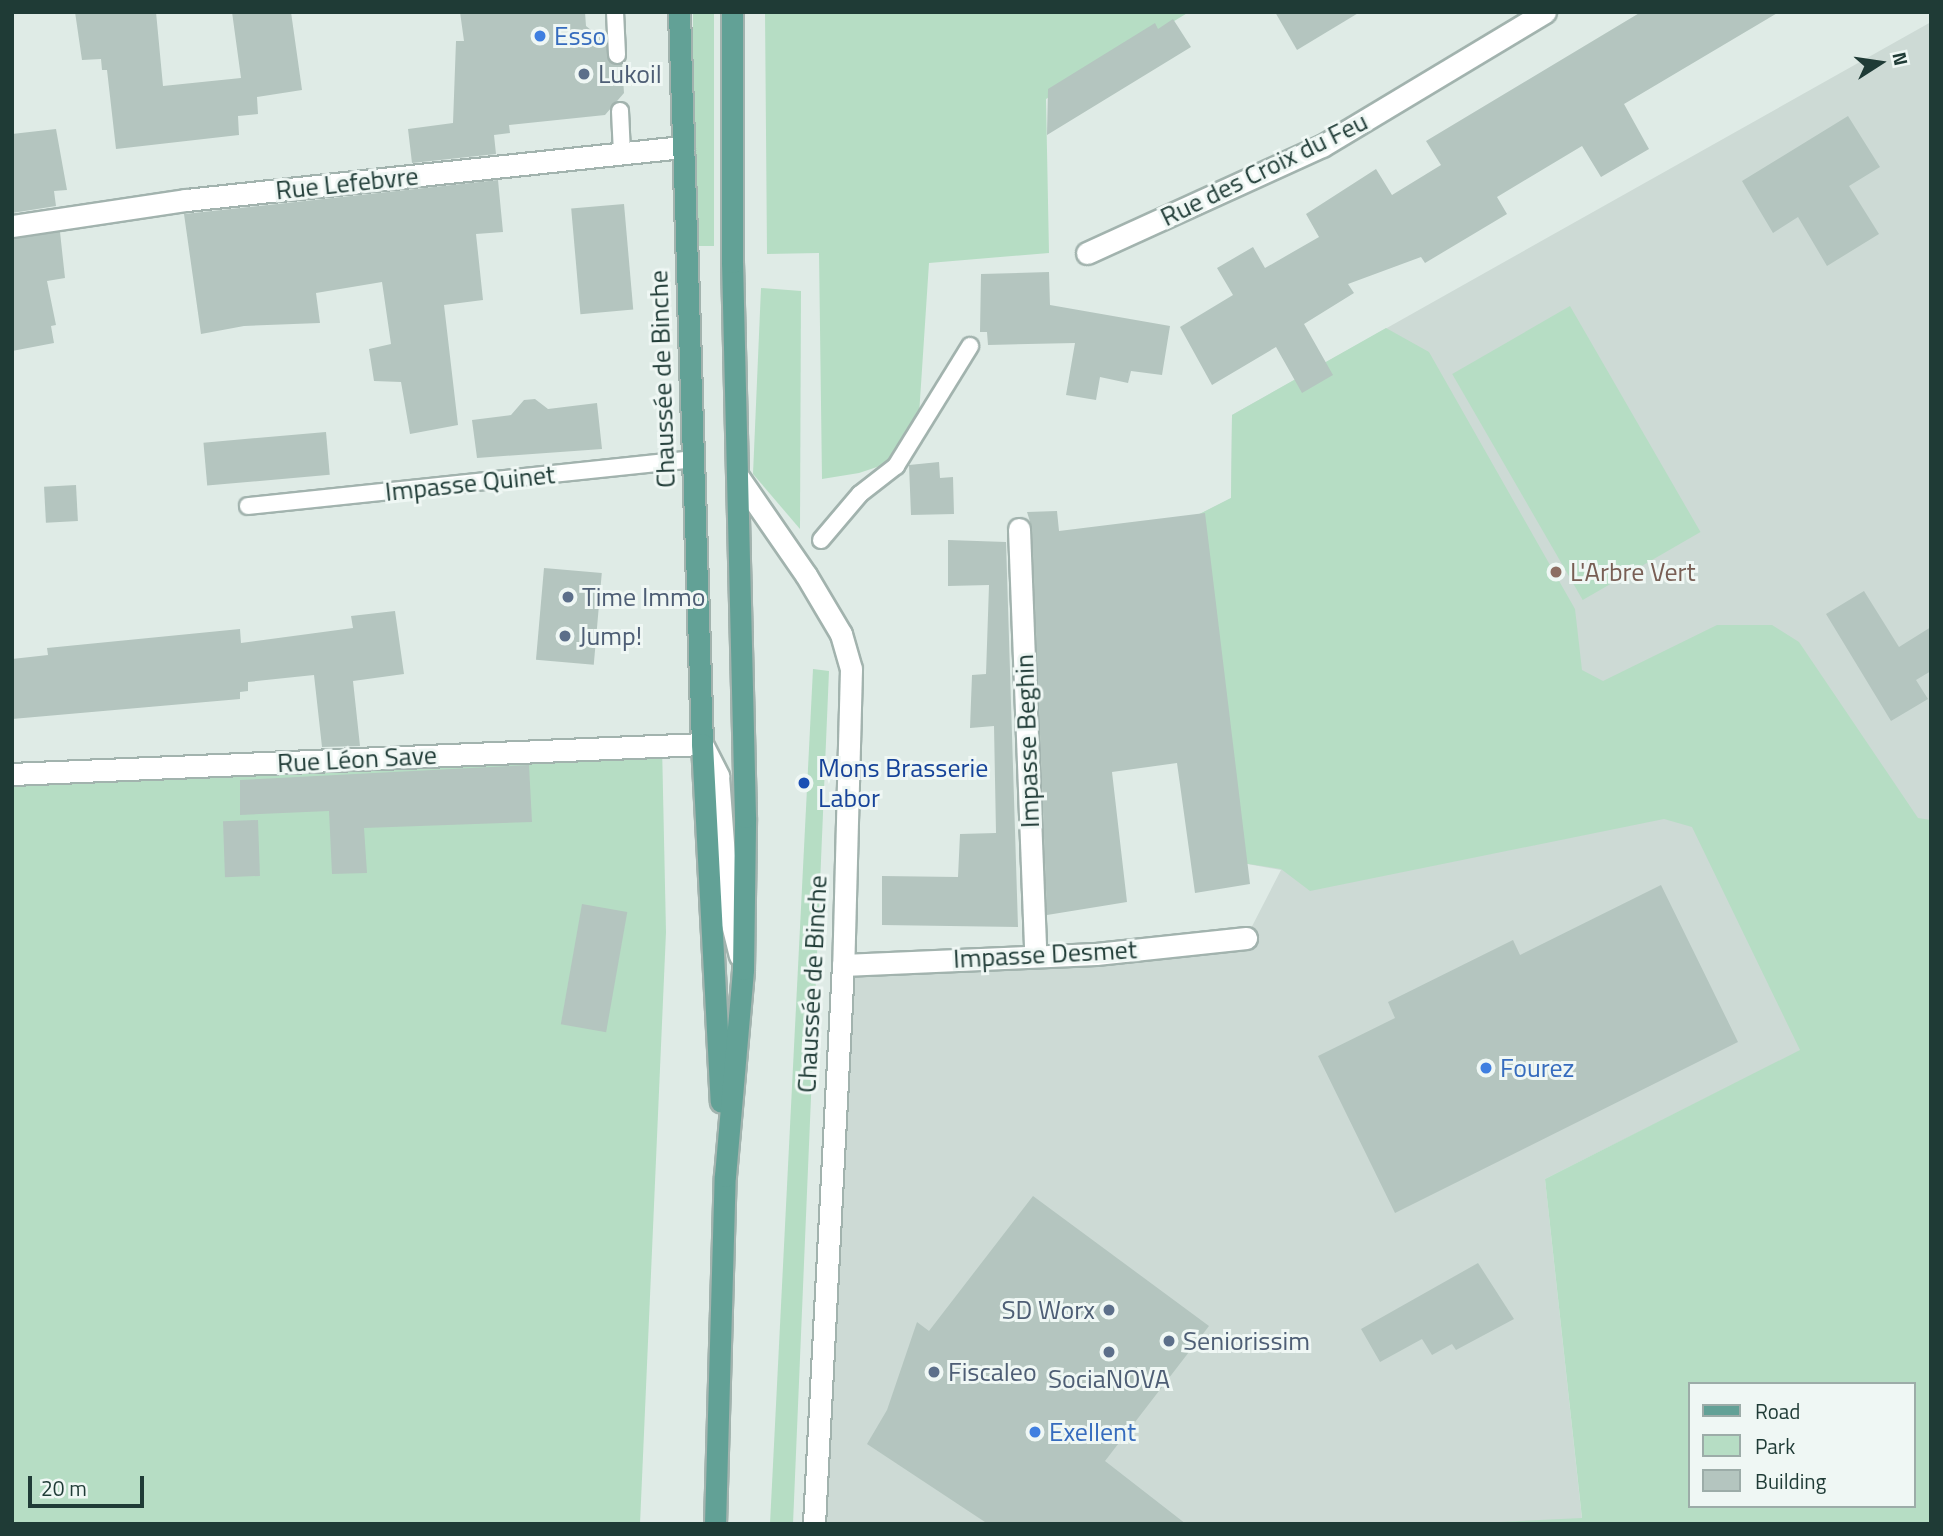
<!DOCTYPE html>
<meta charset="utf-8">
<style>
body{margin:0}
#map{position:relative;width:1943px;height:1536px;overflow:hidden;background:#dfebe6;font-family:"Titillium Web",sans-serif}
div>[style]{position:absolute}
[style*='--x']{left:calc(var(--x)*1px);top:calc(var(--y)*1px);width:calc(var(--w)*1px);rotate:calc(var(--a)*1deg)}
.built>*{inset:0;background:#cddad5}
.green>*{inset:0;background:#b6ddc4;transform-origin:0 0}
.building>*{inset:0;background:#b4c5bf;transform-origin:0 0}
.roads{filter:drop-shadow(2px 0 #a2b3ae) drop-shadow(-2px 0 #a2b3ae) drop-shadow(0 2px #a2b3ae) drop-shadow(0 -2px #a2b3ae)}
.service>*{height:16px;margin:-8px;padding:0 8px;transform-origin:8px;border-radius:8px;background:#fff}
.minor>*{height:21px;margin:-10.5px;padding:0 10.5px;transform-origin:10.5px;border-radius:10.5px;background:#fff}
.tertiary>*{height:21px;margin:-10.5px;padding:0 10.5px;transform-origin:10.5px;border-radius:10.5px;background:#fff}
.primary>*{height:21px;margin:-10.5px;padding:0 10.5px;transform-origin:10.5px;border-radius:10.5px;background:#62a196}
.dots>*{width:19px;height:19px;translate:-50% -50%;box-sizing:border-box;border:4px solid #eff7f4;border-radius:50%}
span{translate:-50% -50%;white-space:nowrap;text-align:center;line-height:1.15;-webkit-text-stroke:6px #eff7f4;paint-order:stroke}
.shop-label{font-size:26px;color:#366cbe}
.left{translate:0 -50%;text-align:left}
.service-label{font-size:26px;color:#4e5e75}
.right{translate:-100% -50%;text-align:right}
.street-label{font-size:26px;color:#1f3b36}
.education-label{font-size:26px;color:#785e54}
.transit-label{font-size:26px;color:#164399}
.frame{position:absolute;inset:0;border:14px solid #1f3b36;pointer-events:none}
.legend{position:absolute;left:1688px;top:1382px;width:228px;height:126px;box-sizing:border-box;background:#eff7f4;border:2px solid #9caca8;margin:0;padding:9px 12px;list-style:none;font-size:21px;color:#1f3b36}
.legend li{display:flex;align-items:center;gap:14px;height:35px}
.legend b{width:35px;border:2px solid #9caca8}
.north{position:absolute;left:1845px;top:28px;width:70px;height:70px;-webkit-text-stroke:5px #eff7f4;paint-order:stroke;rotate:78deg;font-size:19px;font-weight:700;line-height:28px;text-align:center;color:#1f3b36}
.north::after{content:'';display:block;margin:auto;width:24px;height:32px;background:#1f3b36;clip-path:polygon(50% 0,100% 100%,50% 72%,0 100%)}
.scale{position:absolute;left:28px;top:1476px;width:116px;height:32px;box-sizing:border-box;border:4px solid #1f3b36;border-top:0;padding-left:9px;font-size:21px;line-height:24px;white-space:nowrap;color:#1f3b36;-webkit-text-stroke:5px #eff7f4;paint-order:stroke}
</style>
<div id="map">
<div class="built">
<i style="clip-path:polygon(1931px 22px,1931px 977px,1800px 1051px,1545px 1179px,1582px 1519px,1455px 1524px,814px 1524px,843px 965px,1246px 938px,1281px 870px,1242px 863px,1174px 527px,1231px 498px,1232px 415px)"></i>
</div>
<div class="green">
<i style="left:693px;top:12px;width:21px;height:234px"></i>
<i style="clip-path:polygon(765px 12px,1189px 12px,1046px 99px,1049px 253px,929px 263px,919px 415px,889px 463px,859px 473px,822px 479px,819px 253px,767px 254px)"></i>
<i style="clip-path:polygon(761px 288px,801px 291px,800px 529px,753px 474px)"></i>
<i style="left:1570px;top:306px;width:261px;height:136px;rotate:60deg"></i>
<i style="clip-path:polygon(evenodd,1386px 328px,1429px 352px,1575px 609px,1582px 670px,1603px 681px,1717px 625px,1772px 625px,1799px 642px,1918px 818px,1931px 820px,1931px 1524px,1456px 1524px,1582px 1518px,1545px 1179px,1800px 1050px,1692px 827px,1664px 819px,1310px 891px,1281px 869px,1242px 863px,1174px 527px,1231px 498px,1232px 415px,1386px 328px,1689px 1384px,1913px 1384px,1913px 1506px,1689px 1506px,1689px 1384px)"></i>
<i style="clip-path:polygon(813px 669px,829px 671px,793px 1524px,770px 1524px)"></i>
<i style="clip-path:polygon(662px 745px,666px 932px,640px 1524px,12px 1524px,12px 774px)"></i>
</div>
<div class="building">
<i style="clip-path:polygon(75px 12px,156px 12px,163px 86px,241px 78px,232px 12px,291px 12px,302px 90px,257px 97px,258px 114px,238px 116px,239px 135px,116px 149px,107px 70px,102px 70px,101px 59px,82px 60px)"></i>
<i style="clip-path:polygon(460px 12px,585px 12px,586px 26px,606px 42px,609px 61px,622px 64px,624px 93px,605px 115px,509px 125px,510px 133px,494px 135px,496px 154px,412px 163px,408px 129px,453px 123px,456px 41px,464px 41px)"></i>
<i style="clip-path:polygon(1275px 12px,1360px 12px,1297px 50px)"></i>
<i style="clip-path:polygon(1641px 12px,1779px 12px,1624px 104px,1649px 149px,1601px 177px,1582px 146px,1497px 197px,1507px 214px,1425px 263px,1421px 257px,1348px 284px,1354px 293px,1304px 324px,1333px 375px,1302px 393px,1276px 347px,1212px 385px,1180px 327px,1233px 295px,1217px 268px,1253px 247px,1265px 268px,1319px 237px,1306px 214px,1376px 169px,1392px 195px,1441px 165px,1426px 141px)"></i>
<i style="clip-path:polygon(1173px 19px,1191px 47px,1047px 135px,1048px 89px,1155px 23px,1158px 29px)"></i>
<i style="clip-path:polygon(1848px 116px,1880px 167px,1849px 186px,1879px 234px,1827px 266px,1798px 217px,1773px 233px,1742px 181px)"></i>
<i style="clip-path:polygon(56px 129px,67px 190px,54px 191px,56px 206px,12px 213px,12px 134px)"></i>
<i style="clip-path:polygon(498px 180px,503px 232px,476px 234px,483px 300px,444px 305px,458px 425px,410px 434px,401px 382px,374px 381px,369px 349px,391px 344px,382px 282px,316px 293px,320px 323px,244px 326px,201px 334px,184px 214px)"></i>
<i style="left:624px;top:204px;width:106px;height:53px;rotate:85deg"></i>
<i style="clip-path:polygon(60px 232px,65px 278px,47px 281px,56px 325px,51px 326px,54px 343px,12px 351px,12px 239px)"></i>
<i style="clip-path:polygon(1049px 272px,1050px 305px,1170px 326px,1162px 375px,1131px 371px,1128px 383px,1100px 377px,1096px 400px,1066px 395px,1075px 343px,988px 345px,987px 332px,980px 332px,981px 274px)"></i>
<i style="clip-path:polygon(535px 399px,548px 409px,597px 403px,602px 449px,477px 458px,472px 420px,511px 415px,524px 400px)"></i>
<i style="left:326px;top:432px;width:43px;height:123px;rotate:85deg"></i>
<i style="clip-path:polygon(939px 462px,940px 478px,953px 477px,954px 514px,911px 515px,909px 465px)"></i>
<i style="left:76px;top:485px;width:36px;height:32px;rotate:87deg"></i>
<i style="clip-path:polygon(1057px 511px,1059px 531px,1205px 513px,1250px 884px,1195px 893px,1177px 763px,1112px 772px,1127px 902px,1047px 915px,1032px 528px,1027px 512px)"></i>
<i style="clip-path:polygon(948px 540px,1006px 542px,1018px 927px,882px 925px,882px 876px,958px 877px,960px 834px,996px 833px,994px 726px,970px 728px,972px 675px,986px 674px,989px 585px,948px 586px)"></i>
<i style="left:544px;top:568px;width:58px;height:92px;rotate:5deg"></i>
<i style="clip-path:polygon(1864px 591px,1899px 647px,1931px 627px,1931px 671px,1916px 680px,1928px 699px,1891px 721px,1826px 614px)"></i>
<i style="clip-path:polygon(395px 611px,404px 674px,353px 681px,360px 746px,322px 747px,314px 675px,248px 682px,248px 691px,240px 692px,240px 699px,12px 719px,12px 659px,48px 655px,47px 648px,240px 629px,241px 643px,353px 628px,351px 616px)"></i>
<i style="clip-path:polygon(529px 765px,532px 822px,364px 828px,367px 873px,332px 874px,329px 811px,240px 815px,240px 780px)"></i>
<i style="left:258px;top:820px;width:56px;height:35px;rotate:88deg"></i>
<i style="clip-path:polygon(1661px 885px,1738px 1042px,1395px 1213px,1318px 1056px,1395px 1018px,1388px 1002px,1513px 940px,1520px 955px)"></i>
<i style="left:582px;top:904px;width:46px;height:122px;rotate:10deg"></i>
<i style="clip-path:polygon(1033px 1196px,1209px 1326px,1105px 1461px,1186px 1524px,988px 1524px,867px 1444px,887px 1410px,917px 1322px,929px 1331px)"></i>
<i style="clip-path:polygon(1478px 1263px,1514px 1319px,1456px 1350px,1452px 1344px,1432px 1355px,1422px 1339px,1380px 1362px,1361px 1329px)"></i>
</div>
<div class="roads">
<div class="service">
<i style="--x:615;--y:12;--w:43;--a:87.3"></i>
<i style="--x:620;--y:111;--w:43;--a:87.3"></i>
<i style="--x:248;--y:506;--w:446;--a:-6"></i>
<i style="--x:821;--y:540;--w:60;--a:-49.7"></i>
<i style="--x:860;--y:494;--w:46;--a:-37.9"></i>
<i style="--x:896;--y:466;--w:141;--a:-58.3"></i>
</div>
<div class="minor">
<i style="--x:12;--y:226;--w:176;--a:-8.5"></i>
<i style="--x:186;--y:200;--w:500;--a:-6.1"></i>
<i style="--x:1087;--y:253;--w:258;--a:-24.5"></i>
<i style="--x:1322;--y:146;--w:260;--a:-31"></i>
<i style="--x:739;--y:478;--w:118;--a:55.4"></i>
<i style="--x:806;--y:575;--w:69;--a:59.3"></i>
<i style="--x:841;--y:634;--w:36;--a:74"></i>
<i style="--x:851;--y:669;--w:296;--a:91.5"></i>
<i style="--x:843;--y:965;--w:560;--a:92.97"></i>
<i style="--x:1019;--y:529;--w:424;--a:87.8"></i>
<i style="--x:702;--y:744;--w:36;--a:63"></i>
<i style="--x:718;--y:776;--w:132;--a:85.7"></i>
<i style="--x:728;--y:908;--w:49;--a:76"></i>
<i style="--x:843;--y:965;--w:253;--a:-2.5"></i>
<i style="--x:1096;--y:954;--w:151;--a:-6.1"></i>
</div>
<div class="tertiary">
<i style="--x:12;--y:774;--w:691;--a:-2.49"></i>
</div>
<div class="primary">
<i style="--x:679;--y:12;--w:732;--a:88.2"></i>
<i style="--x:702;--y:744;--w:358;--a:87"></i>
<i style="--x:715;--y:1524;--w:348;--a:-88.4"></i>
<i style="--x:725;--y:1176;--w:208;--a:-85"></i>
<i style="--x:743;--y:969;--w:152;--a:-89.2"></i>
<i style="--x:745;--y:817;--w:555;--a:-91.34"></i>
<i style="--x:732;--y:262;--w:250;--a:-90"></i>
</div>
</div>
<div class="dots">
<i style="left:540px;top:36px;background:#3f7fe0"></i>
<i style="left:584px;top:74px;background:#5c6f8a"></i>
<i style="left:1556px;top:572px;background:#8d6e63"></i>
<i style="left:568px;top:597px;background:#5c6f8a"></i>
<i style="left:565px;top:636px;background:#5c6f8a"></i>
<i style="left:804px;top:783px;background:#1a4fb4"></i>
<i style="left:1486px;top:1068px;background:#3f7fe0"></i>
<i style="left:1109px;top:1310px;background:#5c6f8a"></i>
<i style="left:1169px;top:1341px;background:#5c6f8a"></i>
<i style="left:1109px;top:1352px;background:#5c6f8a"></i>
<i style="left:934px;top:1372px;background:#5c6f8a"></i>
<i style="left:1035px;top:1432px;background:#3f7fe0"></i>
</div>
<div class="shop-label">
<span class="left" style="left:554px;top:36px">Esso</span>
<span class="left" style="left:1500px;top:1068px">Fourez</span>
<span class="left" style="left:1049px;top:1432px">Exellent</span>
</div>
<div class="service-label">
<span class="left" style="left:598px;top:74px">Lukoil</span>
<span class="left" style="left:582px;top:597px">Time Immo</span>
<span class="left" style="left:579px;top:636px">Jump!</span>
<span class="right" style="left:1095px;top:1310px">SD Worx</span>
<span class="left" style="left:1183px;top:1341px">Seniorissim</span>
<span class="left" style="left:948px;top:1372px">Fiscaleo</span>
<span style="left:1109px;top:1379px">SociaNOVA</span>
</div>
<div class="street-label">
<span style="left:1264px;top:169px;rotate:-26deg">Rue des Croix du Feu</span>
<span style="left:347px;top:183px;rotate:-6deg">Rue Lefebvre</span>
<span style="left:662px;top:379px;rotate:-92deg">Chaussée de Binche</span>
<span style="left:470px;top:483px;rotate:-6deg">Impasse Quinet</span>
<span style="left:1027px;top:741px;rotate:-92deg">Impasse Beghin</span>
<span style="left:357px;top:759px;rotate:-3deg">Rue Léon Save</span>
<span style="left:1045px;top:954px;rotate:-3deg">Impasse Desmet</span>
<span style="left:812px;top:984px;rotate:-87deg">Chaussée de Binche</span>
</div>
<div class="education-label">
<span class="left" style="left:1570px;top:572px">L'Arbre Vert</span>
</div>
<div class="transit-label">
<span class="left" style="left:818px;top:783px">Mons Brasserie<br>Labor</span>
</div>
<div class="frame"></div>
<ul class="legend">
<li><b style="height:9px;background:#62a196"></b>Road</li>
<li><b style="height:19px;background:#b6ddc4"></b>Park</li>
<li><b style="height:19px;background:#b4c5bf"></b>Building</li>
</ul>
<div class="north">N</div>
<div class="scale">20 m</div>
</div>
